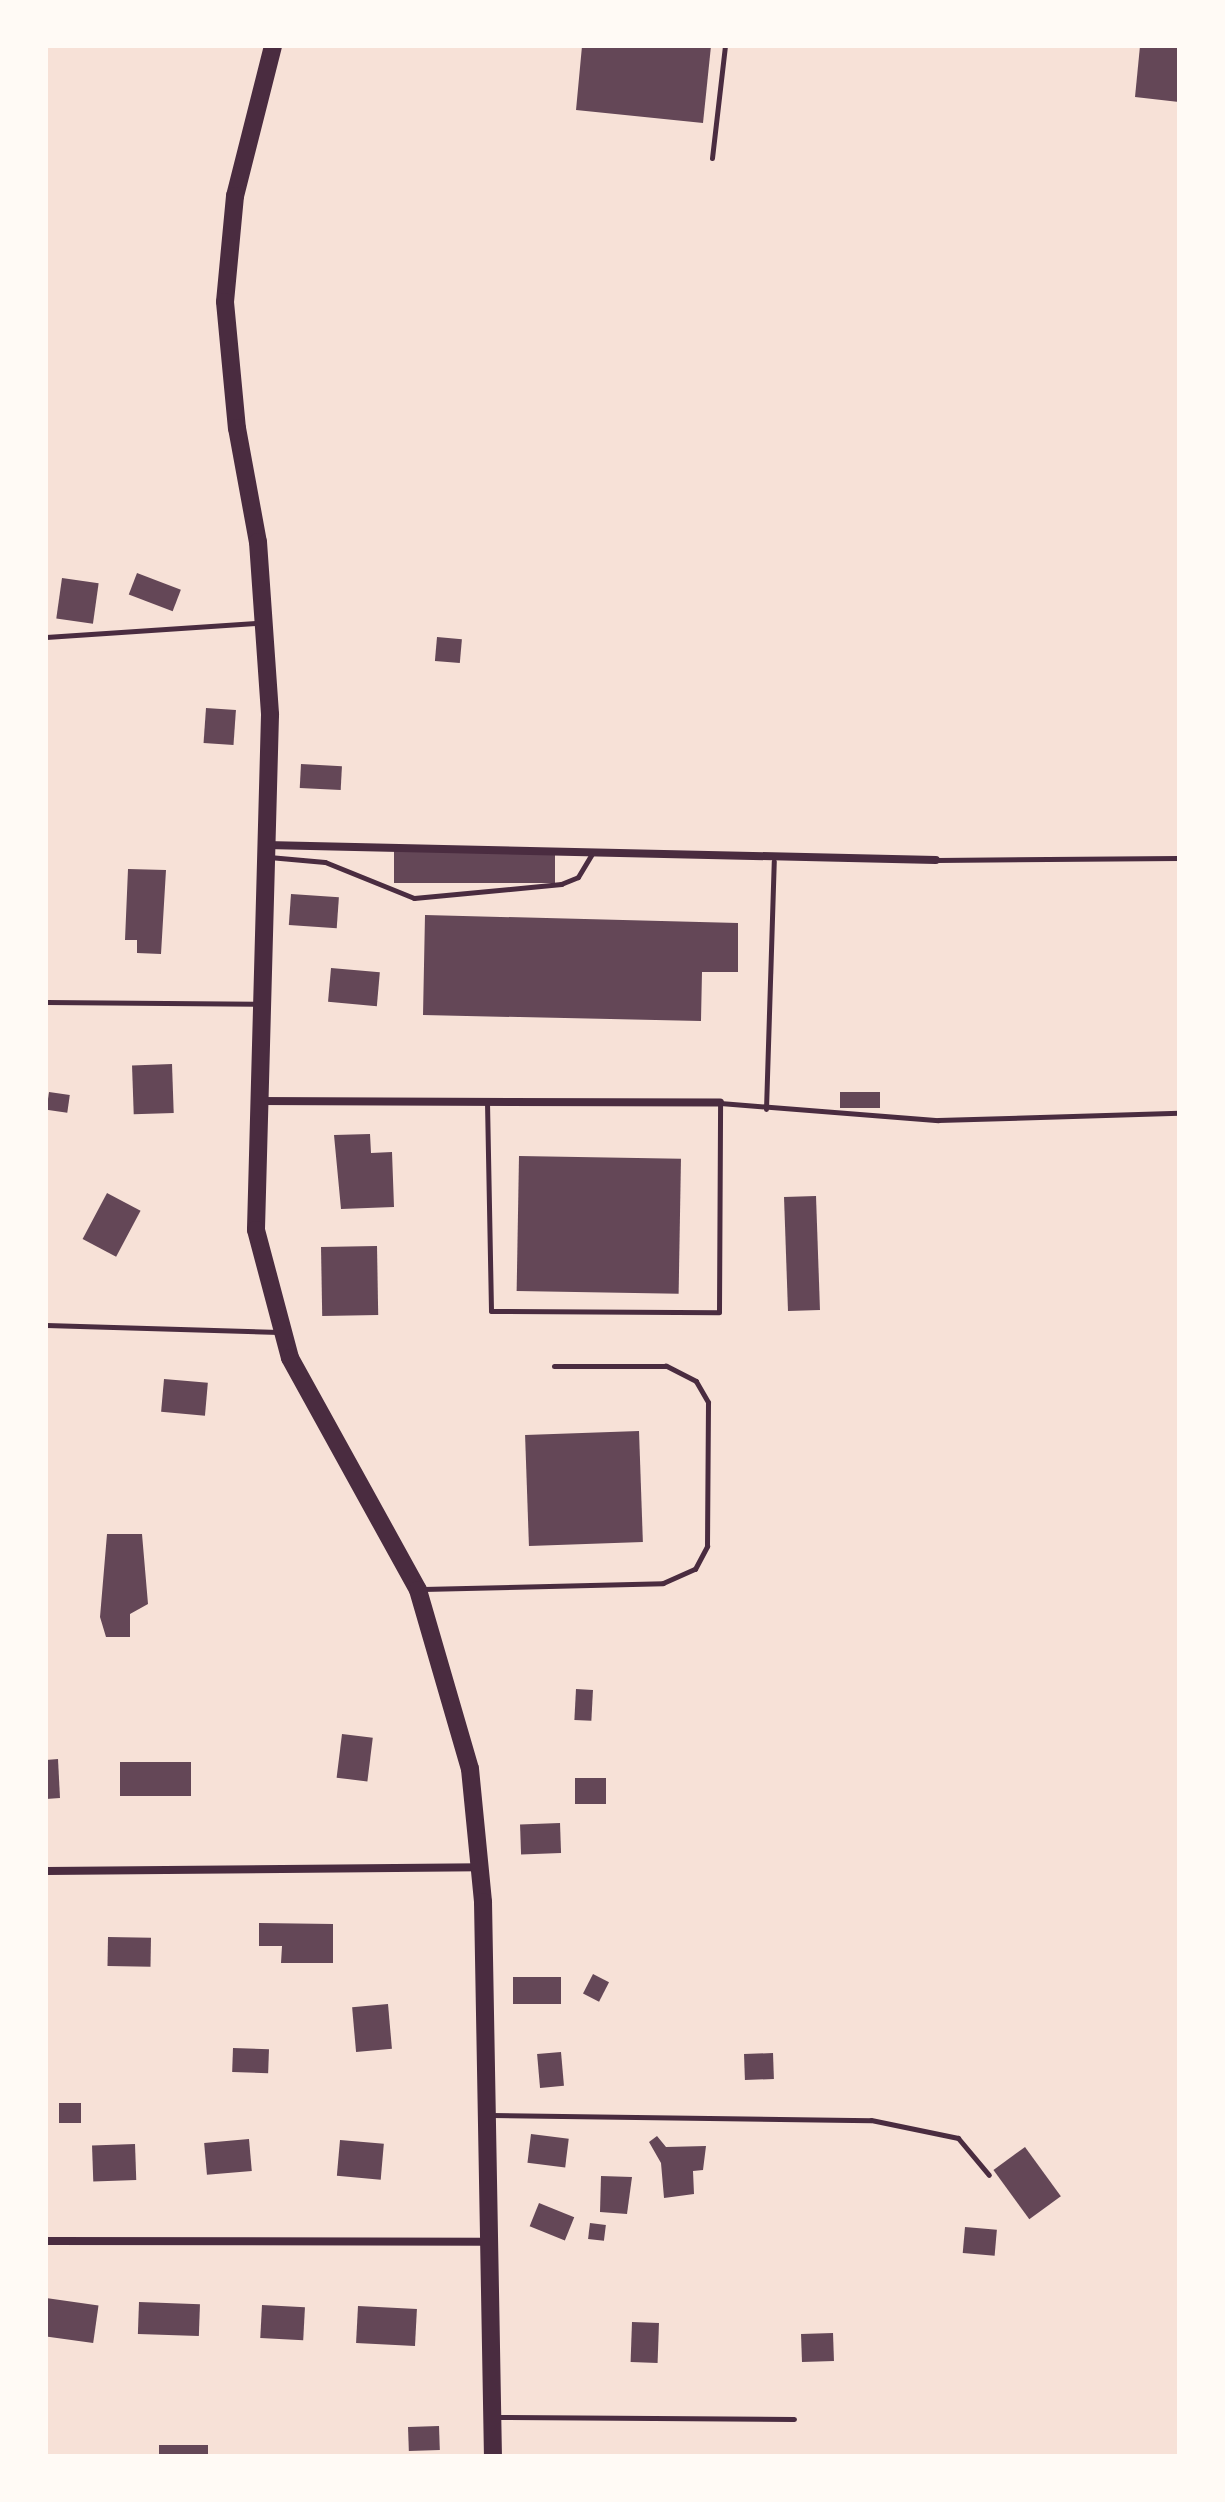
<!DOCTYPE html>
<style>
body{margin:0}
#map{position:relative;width:1225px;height:2502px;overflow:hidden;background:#f7e1d7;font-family:Spectral,serif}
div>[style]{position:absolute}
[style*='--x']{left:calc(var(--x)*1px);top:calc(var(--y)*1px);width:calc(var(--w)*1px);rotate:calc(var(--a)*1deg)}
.building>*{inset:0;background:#644757;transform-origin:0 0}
.service>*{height:5px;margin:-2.5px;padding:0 2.5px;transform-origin:2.5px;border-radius:2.5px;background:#4a2c40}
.minor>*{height:8px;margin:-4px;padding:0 4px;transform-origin:4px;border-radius:4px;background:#4a2c40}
.primary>*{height:18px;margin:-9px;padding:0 9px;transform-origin:9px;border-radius:9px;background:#4a2c40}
span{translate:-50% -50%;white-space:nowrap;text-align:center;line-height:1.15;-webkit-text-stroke:6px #fffaf5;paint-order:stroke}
.frame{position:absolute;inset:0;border:48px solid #fffaf5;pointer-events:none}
</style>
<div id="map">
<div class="building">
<i style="clip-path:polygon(582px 46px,711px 46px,703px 123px,576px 110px)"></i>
<i style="clip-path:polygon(1140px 46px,1179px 46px,1179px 102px,1135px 97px)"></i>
<i style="left:137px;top:573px;width:47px;height:23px;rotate:21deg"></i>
<i style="left:62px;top:578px;width:37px;height:41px;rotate:8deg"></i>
<i style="left:437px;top:637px;width:25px;height:24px;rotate:5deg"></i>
<i style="left:206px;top:708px;width:30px;height:35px;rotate:4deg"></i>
<i style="left:301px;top:764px;width:41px;height:24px;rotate:3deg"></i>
<i style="left:394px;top:851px;width:161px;height:32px"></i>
<i style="clip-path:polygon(128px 869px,166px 870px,161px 954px,137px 953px,137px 940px,125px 940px)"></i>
<i style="left:291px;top:894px;width:48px;height:31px;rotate:4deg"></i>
<i style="clip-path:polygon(425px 915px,738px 923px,738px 972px,702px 972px,701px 1021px,423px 1015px)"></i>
<i style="left:331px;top:968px;width:49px;height:34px;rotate:5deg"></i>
<i style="left:172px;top:1064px;width:49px;height:40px;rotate:88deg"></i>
<i style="left:49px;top:1092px;width:21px;height:18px;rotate:8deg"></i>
<i style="left:840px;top:1092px;width:40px;height:16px"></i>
<i style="clip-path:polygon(370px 1134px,371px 1153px,392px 1152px,394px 1207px,341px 1209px,334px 1135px)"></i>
<i style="left:519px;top:1156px;width:162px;height:135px;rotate:1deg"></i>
<i style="left:107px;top:1193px;width:38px;height:52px;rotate:28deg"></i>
<i style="left:816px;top:1196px;width:114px;height:32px;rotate:88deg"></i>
<i style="left:377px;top:1246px;width:69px;height:56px;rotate:89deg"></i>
<i style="left:164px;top:1379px;width:44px;height:33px;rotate:5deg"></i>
<i style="left:639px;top:1431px;width:111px;height:114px;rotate:88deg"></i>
<i style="clip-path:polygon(107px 1534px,142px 1534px,148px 1604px,130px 1614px,130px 1637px,106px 1637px,100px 1617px)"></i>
<i style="left:576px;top:1689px;width:17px;height:31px;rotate:3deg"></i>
<i style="left:342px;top:1734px;width:31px;height:44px;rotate:7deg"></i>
<i style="clip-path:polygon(58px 1759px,60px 1798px,46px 1799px,46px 1760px)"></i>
<i style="left:120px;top:1762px;width:71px;height:34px"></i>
<i style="left:606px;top:1778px;width:26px;height:31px;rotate:90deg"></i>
<i style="left:560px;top:1823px;width:30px;height:40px;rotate:88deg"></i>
<i style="clip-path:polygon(259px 1923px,333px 1924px,333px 1963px,281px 1963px,282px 1946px,259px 1946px)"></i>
<i style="left:108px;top:1937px;width:43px;height:29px;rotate:1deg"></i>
<i style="left:593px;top:1974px;width:18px;height:22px;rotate:27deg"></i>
<i style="left:513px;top:1977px;width:48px;height:27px"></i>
<i style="left:388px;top:2004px;width:45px;height:36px;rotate:85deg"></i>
<i style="left:233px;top:2048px;width:36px;height:24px;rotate:2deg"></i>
<i style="left:561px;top:2052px;width:34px;height:24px;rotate:85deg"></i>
<i style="left:773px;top:2053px;width:26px;height:29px;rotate:88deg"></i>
<i style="left:59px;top:2103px;width:22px;height:20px"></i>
<i style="left:531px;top:2134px;width:38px;height:29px;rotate:7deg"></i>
<i style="clip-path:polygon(657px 2136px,666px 2147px,706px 2146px,703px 2170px,693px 2171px,694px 2194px,664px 2198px,661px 2163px,649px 2142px)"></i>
<i style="left:249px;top:2139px;width:32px;height:45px;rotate:85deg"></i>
<i style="left:340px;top:2140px;width:44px;height:36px;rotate:5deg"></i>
<i style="left:135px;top:2144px;width:36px;height:43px;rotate:88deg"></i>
<i style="left:1025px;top:2147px;width:61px;height:39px;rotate:54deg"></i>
<i style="clip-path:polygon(601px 2176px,632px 2177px,627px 2214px,600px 2212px)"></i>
<i style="left:539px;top:2203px;width:38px;height:25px;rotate:22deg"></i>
<i style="left:590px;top:2223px;width:16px;height:16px;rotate:7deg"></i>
<i style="left:965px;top:2227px;width:32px;height:26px;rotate:5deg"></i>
<i style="left:46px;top:2298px;width:53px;height:38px;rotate:8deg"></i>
<i style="left:139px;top:2302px;width:61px;height:32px;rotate:2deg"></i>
<i style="left:262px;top:2305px;width:43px;height:33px;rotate:3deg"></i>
<i style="left:358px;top:2306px;width:59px;height:37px;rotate:3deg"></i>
<i style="left:632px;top:2322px;width:27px;height:40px;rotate:2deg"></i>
<i style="left:833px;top:2333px;width:28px;height:32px;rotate:88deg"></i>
<i style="left:439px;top:2426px;width:24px;height:31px;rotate:88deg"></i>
<i style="left:159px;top:2445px;width:49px;height:11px"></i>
</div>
<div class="service">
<i style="--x:712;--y:158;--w:113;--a:-83.4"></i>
<i style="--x:46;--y:637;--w:213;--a:-3.8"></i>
<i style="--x:269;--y:857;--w:56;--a:5.1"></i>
<i style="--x:325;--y:862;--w:96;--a:22"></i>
<i style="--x:414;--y:898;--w:148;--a:-5.4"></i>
<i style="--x:561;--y:884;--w:18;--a:-22"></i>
<i style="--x:578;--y:877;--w:29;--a:-59"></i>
<i style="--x:936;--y:860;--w:243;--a:-0.5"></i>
<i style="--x:46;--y:1002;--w:213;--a:0.5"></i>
<i style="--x:487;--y:1102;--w:209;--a:88.9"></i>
<i style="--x:491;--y:1311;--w:228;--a:0.3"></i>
<i style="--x:719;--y:1312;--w:209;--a:-89.7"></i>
<i style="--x:720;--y:1103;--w:219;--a:4.5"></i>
<i style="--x:938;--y:1120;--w:241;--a:-1.7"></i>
<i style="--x:766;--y:1109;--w:248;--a:-88.2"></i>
<i style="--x:46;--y:1325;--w:233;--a:1.7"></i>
<i style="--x:423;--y:1589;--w:240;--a:-1.4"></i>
<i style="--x:663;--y:1583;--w:35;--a:-24"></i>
<i style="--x:695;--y:1569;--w:26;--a:-62"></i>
<i style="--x:707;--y:1546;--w:144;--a:-89.6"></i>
<i style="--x:708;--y:1402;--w:24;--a:-120"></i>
<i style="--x:696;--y:1381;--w:34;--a:-153"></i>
<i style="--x:666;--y:1366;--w:112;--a:180"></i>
<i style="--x:492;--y:2115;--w:379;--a:0.8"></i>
<i style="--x:871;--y:2120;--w:89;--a:11.7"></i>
<i style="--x:958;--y:2138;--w:48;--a:50"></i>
<i style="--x:497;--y:2417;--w:297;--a:0.4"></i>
</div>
<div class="minor">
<i style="--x:266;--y:845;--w:670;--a:1.28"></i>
<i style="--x:257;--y:1101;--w:463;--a:0.2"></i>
<i style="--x:46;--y:1871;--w:434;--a:-0.5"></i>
<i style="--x:46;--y:2241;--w:442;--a:0.1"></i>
</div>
<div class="primary">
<i style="--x:273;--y:46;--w:155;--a:104.2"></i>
<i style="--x:235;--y:196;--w:106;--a:95.4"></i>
<i style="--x:225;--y:302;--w:127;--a:84.6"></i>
<i style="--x:237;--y:428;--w:116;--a:79.6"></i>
<i style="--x:258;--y:542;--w:173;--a:86"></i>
<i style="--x:270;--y:715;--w:515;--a:91.56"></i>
<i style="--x:256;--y:1230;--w:132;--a:75.1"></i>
<i style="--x:290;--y:1358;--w:265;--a:61.1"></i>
<i style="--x:418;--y:1590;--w:186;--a:73.8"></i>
<i style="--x:470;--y:1769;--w:134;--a:84.4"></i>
<i style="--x:483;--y:1902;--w:554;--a:88.97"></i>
</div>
<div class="frame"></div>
</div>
